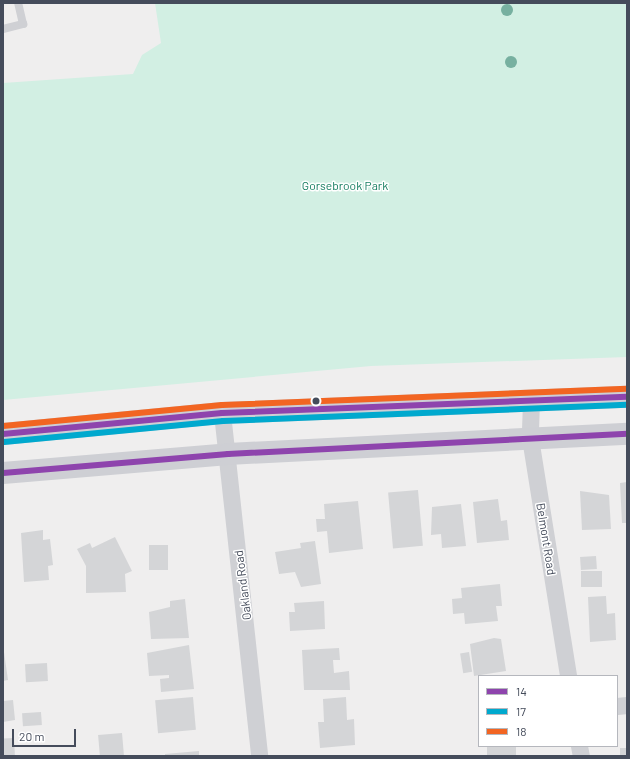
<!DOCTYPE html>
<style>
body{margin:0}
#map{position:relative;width:630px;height:759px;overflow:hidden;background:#efeeee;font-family:Barlow,sans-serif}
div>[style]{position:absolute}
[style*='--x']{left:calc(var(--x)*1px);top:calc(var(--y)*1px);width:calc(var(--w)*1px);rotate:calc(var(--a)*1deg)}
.green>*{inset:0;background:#d2efe3}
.building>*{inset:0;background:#d4d5d7;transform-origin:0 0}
.lane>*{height:8px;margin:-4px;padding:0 4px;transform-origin:4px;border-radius:4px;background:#cfd0d4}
.street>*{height:17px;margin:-8.5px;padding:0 8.5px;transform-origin:8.5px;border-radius:8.5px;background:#cfd0d4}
.secondary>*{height:22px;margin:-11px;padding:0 11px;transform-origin:11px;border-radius:11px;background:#cecfd4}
.bus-1>*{height:6px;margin:-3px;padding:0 3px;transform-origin:3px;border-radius:3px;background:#8e44ad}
.bus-2>*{height:6px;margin:-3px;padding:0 3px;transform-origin:3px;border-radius:3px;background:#00a9ce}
.bus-3>*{height:6px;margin:-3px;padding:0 3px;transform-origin:3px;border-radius:3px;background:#f26522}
.trees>*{width:12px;height:12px;margin:-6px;border-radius:50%;background:#77b0a0}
.dots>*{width:11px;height:11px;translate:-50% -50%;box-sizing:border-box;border:2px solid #fff;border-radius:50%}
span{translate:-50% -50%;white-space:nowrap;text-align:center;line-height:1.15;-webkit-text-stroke:3px #fff;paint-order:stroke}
.park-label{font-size:12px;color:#157d60}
.street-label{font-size:12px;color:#454c5b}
.frame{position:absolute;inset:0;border:4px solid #454c5b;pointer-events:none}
.legend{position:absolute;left:478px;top:675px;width:140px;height:72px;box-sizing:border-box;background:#fff;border:1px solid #b5b7bd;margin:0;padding:5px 7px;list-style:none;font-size:12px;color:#454c5b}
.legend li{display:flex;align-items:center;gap:8px;height:20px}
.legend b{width:20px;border:1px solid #b5b7bd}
.scale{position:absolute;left:12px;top:729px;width:64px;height:18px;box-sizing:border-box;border:2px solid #454c5b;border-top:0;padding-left:5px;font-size:12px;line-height:14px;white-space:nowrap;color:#454c5b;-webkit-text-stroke:3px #fff;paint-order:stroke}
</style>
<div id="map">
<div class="green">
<i style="clip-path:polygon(155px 3px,627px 3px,627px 357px,371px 366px,3px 400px,3px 83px,133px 74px,142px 55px,161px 43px)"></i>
</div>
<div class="building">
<i style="clip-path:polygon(627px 482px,627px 523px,622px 523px,620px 483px)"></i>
<i style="left:418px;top:490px;width:56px;height:30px;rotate:85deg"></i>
<i style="clip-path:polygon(580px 491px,609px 495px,611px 529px,582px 530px)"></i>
<i style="clip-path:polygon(498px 499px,501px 521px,507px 520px,509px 540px,477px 543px,473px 502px)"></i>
<i style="clip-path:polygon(358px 501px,363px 549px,329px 553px,327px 531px,317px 532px,316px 519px,325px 519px,324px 504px)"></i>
<i style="clip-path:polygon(461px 504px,466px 546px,442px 548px,441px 534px,431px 535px,432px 507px)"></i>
<i style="clip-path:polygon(43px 530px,43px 540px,50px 539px,53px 565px,48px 566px,49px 580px,24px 582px,21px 533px)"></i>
<i style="clip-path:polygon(115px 537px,132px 571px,125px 574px,126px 592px,86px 593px,86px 566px,77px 549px,90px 543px,92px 548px)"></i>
<i style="clip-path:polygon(315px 541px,321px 584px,301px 587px,295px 572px,279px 574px,275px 552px,301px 548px,300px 543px)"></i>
<i style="left:149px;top:545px;width:19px;height:25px"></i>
<i style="left:596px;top:556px;width:13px;height:16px;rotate:86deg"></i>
<i style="left:602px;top:571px;width:16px;height:21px;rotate:90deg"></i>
<i style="clip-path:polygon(500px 584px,502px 606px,496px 606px,498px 621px,465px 624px,464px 613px,453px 614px,452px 599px,462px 598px,461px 588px)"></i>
<i style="clip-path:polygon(606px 596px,607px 614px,615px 613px,616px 640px,590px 642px,588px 597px)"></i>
<i style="clip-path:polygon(185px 599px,189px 638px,151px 639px,149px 612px,170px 607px,170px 601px)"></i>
<i style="clip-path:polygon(324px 601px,325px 629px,290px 631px,289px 612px,295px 612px,294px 603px)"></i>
<i style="clip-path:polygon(494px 638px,501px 639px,506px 671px,474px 676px,470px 644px)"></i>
<i style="clip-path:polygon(3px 645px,8px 680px,3px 681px)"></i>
<i style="clip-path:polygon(189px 645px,194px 689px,161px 692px,160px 679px,169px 678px,169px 675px,149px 676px,147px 653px)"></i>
<i style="clip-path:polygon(339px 648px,340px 660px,333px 660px,334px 673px,349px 671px,350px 690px,304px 690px,302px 650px)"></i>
<i style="left:469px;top:652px;width:20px;height:9px;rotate:81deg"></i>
<i style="left:47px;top:663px;width:18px;height:22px;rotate:87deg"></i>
<i style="left:193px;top:697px;width:33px;height:38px;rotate:85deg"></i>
<i style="clip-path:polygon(346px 697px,347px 720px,354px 719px,355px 745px,320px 748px,318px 722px,324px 722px,323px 699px)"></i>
<i style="clip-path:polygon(13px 700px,15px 720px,3px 722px,3px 701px)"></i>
<i style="left:41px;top:712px;width:13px;height:19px;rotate:86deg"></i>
<i style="left:122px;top:733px;width:23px;height:24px;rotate:85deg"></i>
<i style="left:14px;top:738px;width:17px;height:11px;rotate:87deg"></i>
<i style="left:487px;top:746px;width:29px;height:10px"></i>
<i style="left:627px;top:748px;width:8px;height:7px;rotate:90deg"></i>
<i style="clip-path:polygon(199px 751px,199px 756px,165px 756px,165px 754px)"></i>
</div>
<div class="lane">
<i style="--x:3;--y:29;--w:21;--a:-14"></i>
<i style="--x:23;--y:24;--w:22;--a:-103"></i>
</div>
<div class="street">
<i style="--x:531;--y:401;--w:37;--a:92"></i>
<i style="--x:530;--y:438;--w:241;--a:80.9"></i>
<i style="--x:222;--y:413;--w:345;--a:83.8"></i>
<i style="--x:617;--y:706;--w:10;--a:-6"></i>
<i style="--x:579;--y:746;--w:10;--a:79"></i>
</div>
<div class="secondary">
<i style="--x:3;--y:434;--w:220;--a:-5.5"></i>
<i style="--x:222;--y:413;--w:405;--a:-2.3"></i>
<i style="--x:3;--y:473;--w:226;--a:-4.8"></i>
<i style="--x:228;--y:454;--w:400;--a:-2.9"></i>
</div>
<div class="bus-1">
<i style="--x:3;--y:434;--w:220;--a:-5.5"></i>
<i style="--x:222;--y:413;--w:405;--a:-2.3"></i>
<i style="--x:3;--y:473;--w:226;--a:-4.8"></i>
<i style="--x:228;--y:454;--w:400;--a:-2.9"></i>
</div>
<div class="bus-2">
<i style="--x:4;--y:442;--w:220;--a:-5.5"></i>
<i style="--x:223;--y:421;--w:404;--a:-2.3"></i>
</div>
<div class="bus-3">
<i style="--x:3;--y:426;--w:220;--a:-5.5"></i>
<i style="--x:222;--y:405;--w:405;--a:-2.3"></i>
</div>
<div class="trees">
<i style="left:507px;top:10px"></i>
<i style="left:511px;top:62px"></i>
</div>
<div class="dots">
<i style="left:316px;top:401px;background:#454c5b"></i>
</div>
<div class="park-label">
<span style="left:345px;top:186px">Gorsebrook Park</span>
</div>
<div class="street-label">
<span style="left:546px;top:539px;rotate:81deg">Belmont Road</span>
<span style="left:243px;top:585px;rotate:-97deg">Oakland Road</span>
</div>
<div class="frame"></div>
<ul class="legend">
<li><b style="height:5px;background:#8e44ad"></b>14</li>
<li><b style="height:5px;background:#00a9ce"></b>17</li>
<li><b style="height:5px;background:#f26522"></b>18</li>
</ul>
<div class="scale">20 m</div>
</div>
